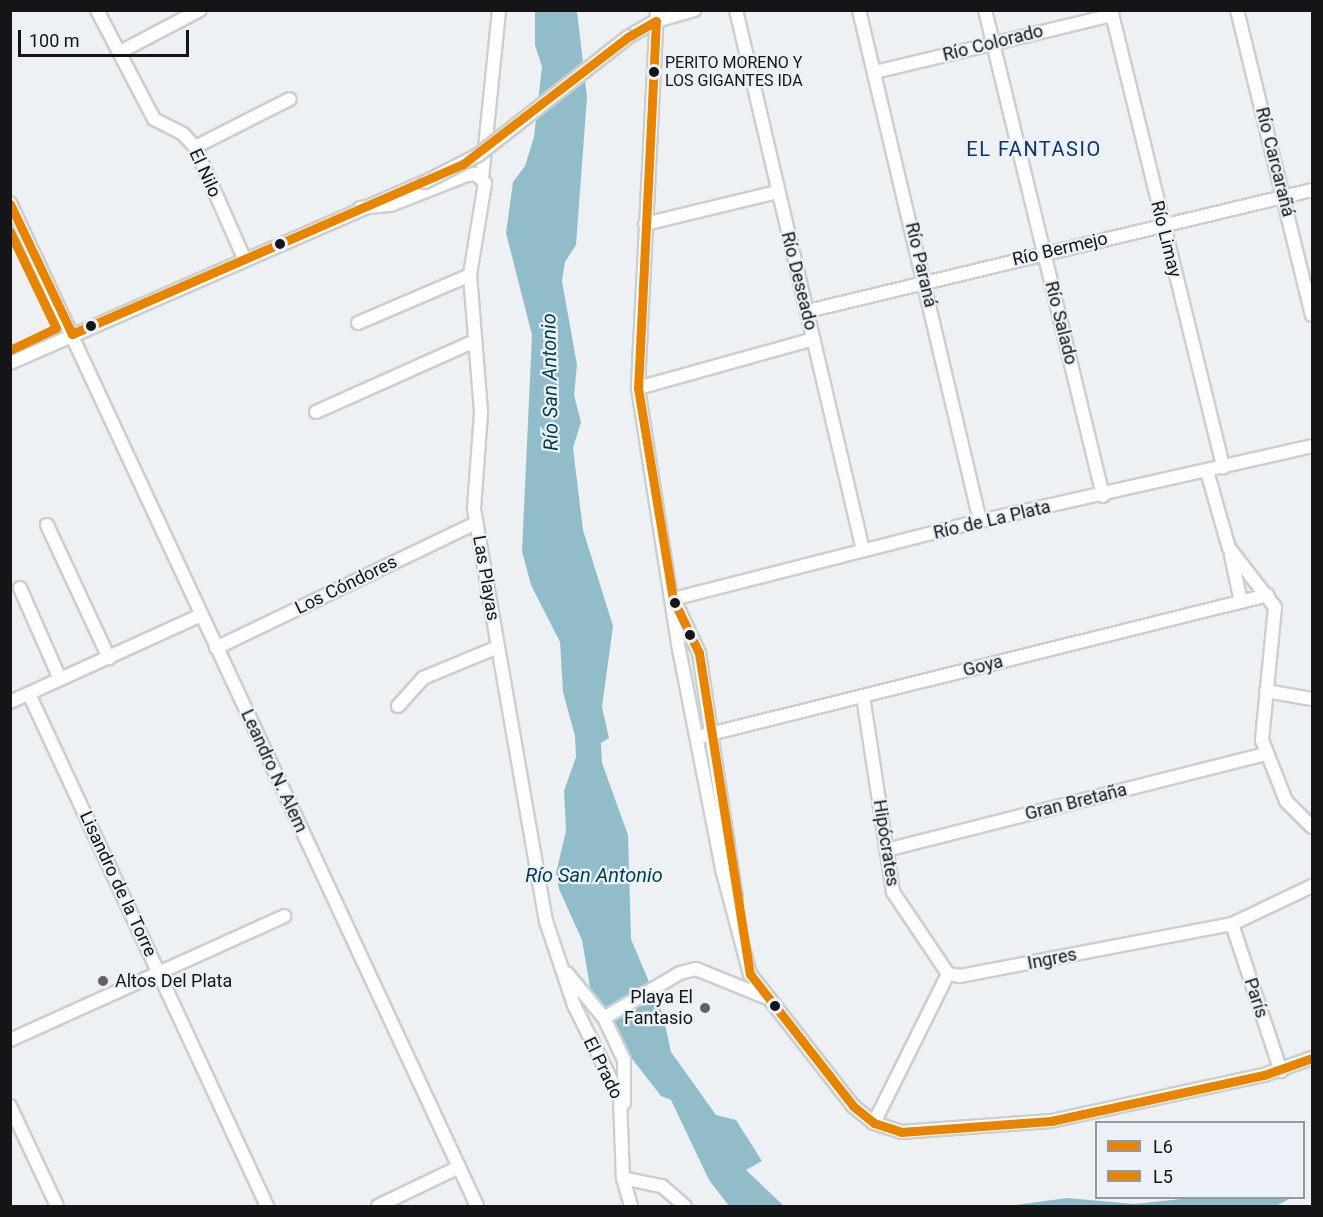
<!DOCTYPE html>
<meta charset="utf-8">
<style>
body{margin:0}
#map{position:relative;width:1323px;height:1217px;overflow:hidden;background:#eef1f3;font-family:Roboto,sans-serif}
div>[style]{position:absolute}
[style*='--x']{left:calc(var(--x)*1px);top:calc(var(--y)*1px);width:calc(var(--w)*1px);rotate:calc(var(--a)*1deg)}
.water>*{inset:0;background:#91bdcb}
.roads{filter:drop-shadow(2px 0 #ccced0) drop-shadow(-2px 0 #ccced0) drop-shadow(0 2px #ccced0) drop-shadow(0 -2px #ccced0)}
.street>*{height:12px;margin:-6px;padding:0 6px;transform-origin:6px;border-radius:6px;background:#fcfdfd}
.bridges{filter:drop-shadow(2px 0 #ccced0) drop-shadow(-2px 0 #ccced0) drop-shadow(0 2px #ccced0) drop-shadow(0 -2px #ccced0)}
.street-bridge>*{height:12px;margin:-6px;padding:0 6px;transform-origin:6px;border-radius:6px;background:#fcfdfd}
.bus-1>*{height:9px;margin:-4.5px;padding:0 4.5px;transform-origin:4.5px;border-radius:4.5px;background:#e78402}
.bus-2>*{height:9px;margin:-4.5px;padding:0 4.5px;transform-origin:4.5px;border-radius:4.5px;background:#e78402}
.dots>*{width:16px;height:16px;translate:-50% -50%;box-sizing:border-box;border:3px solid #ebf1f6;border-radius:50%}
span{translate:-50% -50%;white-space:nowrap;text-align:center;line-height:1.15;-webkit-text-stroke:4.5px #ebf1f6;paint-order:stroke}
.bus-label{font-size:16px;color:#131517}
.left{translate:0 -50%;text-align:left}
.street-label{font-size:18px;color:#131517}
.poi-label{font-size:18px;color:#131517}
.right{translate:-100% -50%;text-align:right}
.neighbourhood-label{font-size:20px;color:#0b3568;letter-spacing:1.5px}
.water-label{font-size:20px;color:#023e4c;font-style:italic}
.frame{position:absolute;inset:0;border:12px solid #131517;pointer-events:none}
.legend{position:absolute;left:1095px;top:1121px;width:210px;height:78px;box-sizing:border-box;background:#ebf1f6;border:2px solid #95999d;margin:0;padding:8px 10px;list-style:none;font-size:18px;color:#131517}
.legend li{display:flex;align-items:center;gap:12px;height:30px}
.legend b{width:30px;border:2px solid #95999d}
.scale{position:absolute;left:18px;top:30px;width:171px;height:27px;box-sizing:border-box;border:3px solid #131517;border-top:0;padding-left:8px;font-size:18px;line-height:21px;white-space:nowrap;color:#131517;-webkit-text-stroke:4px #ebf1f6;paint-order:stroke}
</style>
<div id="map">
<div class="water">
<i style="clip-path:polygon(535px 11px,577px 11px,587px 97px,576px 245px,565px 262px,562px 281px,577px 365px,574px 395px,581px 422px,573px 448px,583px 530px,613px 626px,602px 707px,609px 738px,601px 743px,602px 763px,628px 835px,631px 939px,663px 1015px,671px 1052px,716px 1115px,736px 1120px,762px 1161px,746px 1170px,784px 1206px,729px 1206px,709px 1180px,671px 1100px,661px 1096px,633px 1060px,591px 993px,582px 940px,559px 889px,556px 873px,566px 831px,564px 791px,576px 757px,575px 736px,563px 692px,560px 642px,531px 585px,522px 551px,532px 335px,506px 233px,513px 182px,525px 166px,534px 137px,542px 67px,535px 45px)"></i>
<i style="clip-path:polygon(1067px 1198px,1134px 1204px,1190px 1198px,1291px 1198px,1276px 1206px,1009px 1206px)"></i>
</div>
<div class="roads">
<div class="street">
<i style="--x:97;--y:10;--w:123;--a:62.4"></i>
<i style="--x:154;--y:119;--w:33;--a:27"></i>
<i style="--x:183;--y:134;--w:18;--a:47"></i>
<i style="--x:195;--y:147;--w:121;--a:66.2"></i>
<i style="--x:657;--y:10;--w:378;--a:92.9"></i>
<i style="--x:638;--y:388;--w:259;--a:81.1"></i>
<i style="--x:678;--y:644;--w:229;--a:78.9"></i>
<i style="--x:722;--y:869;--w:109;--a:75.1"></i>
<i style="--x:750;--y:974;--w:167;--a:52"></i>
<i style="--x:853;--y:1106;--w:27;--a:39"></i>
<i style="--x:874;--y:1123;--w:28;--a:18"></i>
<i style="--x:901;--y:1132;--w:150;--a:-4.2"></i>
<i style="--x:1051;--y:1121;--w:218;--a:-12.2"></i>
<i style="--x:1264;--y:1075;--w:51;--a:-19.5"></i>
<i style="--x:736;--y:10;--w:555;--a:76.77"></i>
<i style="--x:859;--y:10;--w:525;--a:76.68"></i>
<i style="--x:985;--y:10;--w:500;--a:76.35"></i>
<i style="--x:1111;--y:10;--w:471;--a:76.2"></i>
<i style="--x:1237;--y:10;--w:314;--a:76.2"></i>
<i style="--x:628;--y:37;--w:32;--a:-30"></i>
<i style="--x:656;--y:21;--w:40;--a:-16"></i>
<i style="--x:120;--y:52;--w:90;--a:-27.7"></i>
<i style="--x:875;--y:72;--w:244;--a:-13.5"></i>
<i style="--x:195;--y:147;--w:106;--a:-26.8"></i>
<i style="--x:482;--y:178;--w:169;--a:-84.2"></i>
<i style="--x:10;--y:203;--w:1106;--a:65.03"></i>
<i style="--x:360;--y:208;--w:31;--a:-6"></i>
<i style="--x:391;--y:205;--w:82;--a:-21.5"></i>
<i style="--x:467;--y:175;--w:9;--a:-6"></i>
<i style="--x:476;--y:174;--w:13;--a:45"></i>
<i style="--x:485;--y:183;--w:93;--a:99.3"></i>
<i style="--x:470;--y:275;--w:138;--a:85.4"></i>
<i style="--x:481;--y:413;--w:96;--a:94.2"></i>
<i style="--x:474;--y:509;--w:418;--a:80.1"></i>
<i style="--x:546;--y:921;--w:89;--a:71.6"></i>
<i style="--x:574;--y:1005;--w:104;--a:63.7"></i>
<i style="--x:620;--y:1098;--w:80;--a:87.9"></i>
<i style="--x:623;--y:1178;--w:29;--a:74"></i>
<i style="--x:645;--y:224;--w:136;--a:-13.6"></i>
<i style="--x:808;--y:311;--w:518;--a:-13.5"></i>
<i style="--x:358;--y:323;--w:122;--a:-23.2"></i>
<i style="--x:10;--y:363;--w:453;--a:-23.6"></i>
<i style="--x:638;--y:388;--w:182;--a:-15.6"></i>
<i style="--x:316;--y:412;--w:174;--a:-24.1"></i>
<i style="--x:1207;--y:471;--w:80;--a:74.1"></i>
<i style="--x:1229;--y:548;--w:75;--a:52.1"></i>
<i style="--x:1275;--y:607;--w:134;--a:95.6"></i>
<i style="--x:1262;--y:740;--w:66;--a:68.5"></i>
<i style="--x:1286;--y:801;--w:37;--a:45"></i>
<i style="--x:47;--y:525;--w:147;--a:65"></i>
<i style="--x:1231;--y:555;--w:48;--a:78"></i>
<i style="--x:20;--y:588;--w:99;--a:66.3"></i>
<i style="--x:673;--y:599;--w:317;--a:-14.3"></i>
<i style="--x:980;--y:521;--w:340;--a:-12.7"></i>
<i style="--x:678;--y:608;--w:50;--a:65"></i>
<i style="--x:699;--y:653;--w:248;--a:81.4"></i>
<i style="--x:216;--y:648;--w:288;--a:-25.7"></i>
<i style="--x:1266;--y:691;--w:47;--a:9.9"></i>
<i style="--x:29;--y:694;--w:565;--a:65.07"></i>
<i style="--x:863;--y:696;--w:198;--a:81.3"></i>
<i style="--x:893;--y:892;--w:99;--a:56.1"></i>
<i style="--x:10;--y:702;--w:210;--a:-24.5"></i>
<i style="--x:398;--y:706;--w:38;--a:-48"></i>
<i style="--x:423;--y:678;--w:81;--a:-22.5"></i>
<i style="--x:698;--y:737;--w:587;--a:-13.99"></i>
<i style="--x:886;--y:850;--w:391;--a:-14.2"></i>
<i style="--x:1232;--y:924;--w:155;--a:71.6"></i>
<i style="--x:567;--y:973;--w:58;--a:50.6"></i>
<i style="--x:604;--y:1018;--w:88;--a:-30.6"></i>
<i style="--x:680;--y:973;--w:16;--a:-14"></i>
<i style="--x:696;--y:969;--w:74;--a:22.1"></i>
<i style="--x:948;--y:974;--w:12;--a:9"></i>
<i style="--x:960;--y:976;--w:277;--a:-10.8"></i>
<i style="--x:1232;--y:924;--w:89;--a:-25.4"></i>
<i style="--x:604;--y:1018;--w:47;--a:64.5"></i>
<i style="--x:624;--y:1060;--w:43;--a:90"></i>
<i style="--x:10;--y:1040;--w:301;--a:-24.3"></i>
<i style="--x:10;--y:1106;--w:110;--a:64.8"></i>
<i style="--x:874;--y:1123;--w:166;--a:-63.6"></i>
<i style="--x:623;--y:1178;--w:40;--a:12"></i>
<i style="--x:662;--y:1186;--w:30;--a:41"></i>
<i style="--x:378;--y:1206;--w:90;--a:-25.7"></i>
</div>
</div>
<div class="bridges">
<div class="street-bridge">
<i style="--x:425;--y:182;--w:59;--a:-27"></i>
<i style="--x:478;--y:155;--w:191;--a:-38.2"></i>
</div>
</div>
<div class="bus-1">
<i style="--x:656;--y:21;--w:367;--a:92.8"></i>
<i style="--x:638;--y:388;--w:214;--a:80.6"></i>
<i style="--x:673;--y:599;--w:60;--a:64.3"></i>
<i style="--x:699;--y:653;--w:325;--a:81"></i>
<i style="--x:750;--y:974;--w:167;--a:52"></i>
<i style="--x:853;--y:1106;--w:27;--a:39"></i>
<i style="--x:874;--y:1123;--w:28;--a:18"></i>
<i style="--x:901;--y:1132;--w:150;--a:-4.2"></i>
<i style="--x:1051;--y:1121;--w:218;--a:-12.2"></i>
<i style="--x:1264;--y:1075;--w:51;--a:-19.5"></i>
<i style="--x:10;--y:204;--w:144;--a:64.5"></i>
<i style="--x:72;--y:334;--w:426;--a:-23.5"></i>
<i style="--x:463;--y:164;--w:208;--a:-37.6"></i>
<i style="--x:628;--y:37;--w:32;--a:-30"></i>
</div>
<div class="bus-2">
<i style="--x:10;--y:232;--w:106;--a:64.4"></i>
<i style="--x:56;--y:328;--w:51;--a:154.4"></i>
</div>
<div class="dots">
<i style="left:654px;top:72px;background:#131517"></i>
<i style="left:280px;top:244px;background:#131517"></i>
<i style="left:91px;top:326px;background:#131517"></i>
<i style="left:675px;top:603px;background:#131517"></i>
<i style="left:690px;top:635px;background:#131517"></i>
<i style="left:103px;top:981px;background:#606264"></i>
<i style="left:775px;top:1006px;background:#131517"></i>
<i style="left:705px;top:1008px;background:#606264"></i>
</div>
<div class="bus-label">
<span class="left" style="left:665px;top:72px">PERITO MORENO Y<br>LOS GIGANTES IDA</span>
</div>
<div class="street-label">
<span style="left:993px;top:43px;rotate:-14deg">Río Colorado</span>
<span style="left:1275px;top:162px;rotate:76deg">Río Carcarañá</span>
<span style="left:205px;top:173px;rotate:65deg">El Nilo</span>
<span style="left:1166px;top:239px;rotate:76deg">Río Limay</span>
<span style="left:1060px;top:249px;rotate:-13deg">Río Bermejo</span>
<span style="left:921px;top:265px;rotate:77deg">Río Paraná</span>
<span style="left:799px;top:281px;rotate:76deg">Río Deseado</span>
<span style="left:1061px;top:323px;rotate:76deg">Río Salado</span>
<span style="left:992px;top:520px;rotate:-13deg">Río de La Plata</span>
<span style="left:486px;top:578px;rotate:80deg">Las Playas</span>
<span style="left:346px;top:585px;rotate:-26deg">Los Cóndores</span>
<span style="left:983px;top:666px;rotate:-14deg">Goya</span>
<span style="left:274px;top:771px;rotate:65deg">Leandro N. Alem</span>
<span style="left:1076px;top:802px;rotate:-14deg">Gran Bretaña</span>
<span style="left:886px;top:843px;rotate:81deg">Hipócrates</span>
<span style="left:118px;top:884px;rotate:65deg">Lisandro de la Torre</span>
<span style="left:1052px;top:959px;rotate:-11deg">Ingres</span>
<span style="left:1256px;top:998px;rotate:72deg">París</span>
<span style="left:603px;top:1068px;rotate:64deg">El Prado</span>
</div>
<div class="poi-label">
<span class="left" style="left:115px;top:981px">Altos Del Plata</span>
<span class="right" style="left:693px;top:1008px">Playa El<br>Fantasio</span>
</div>
<div class="neighbourhood-label">
<span style="left:1034px;top:149px">EL FANTASIO</span>
</div>
<div class="water-label">
<span style="left:550px;top:382px;rotate:-91deg">Río San Antonio</span>
<span style="left:594px;top:875px">Río San Antonio</span>
</div>
<div class="frame"></div>
<ul class="legend">
<li><b style="height:8px;background:#e78402"></b>L6</li>
<li><b style="height:8px;background:#e78402"></b>L5</li>
</ul>
<div class="scale">100 m</div>
</div>
